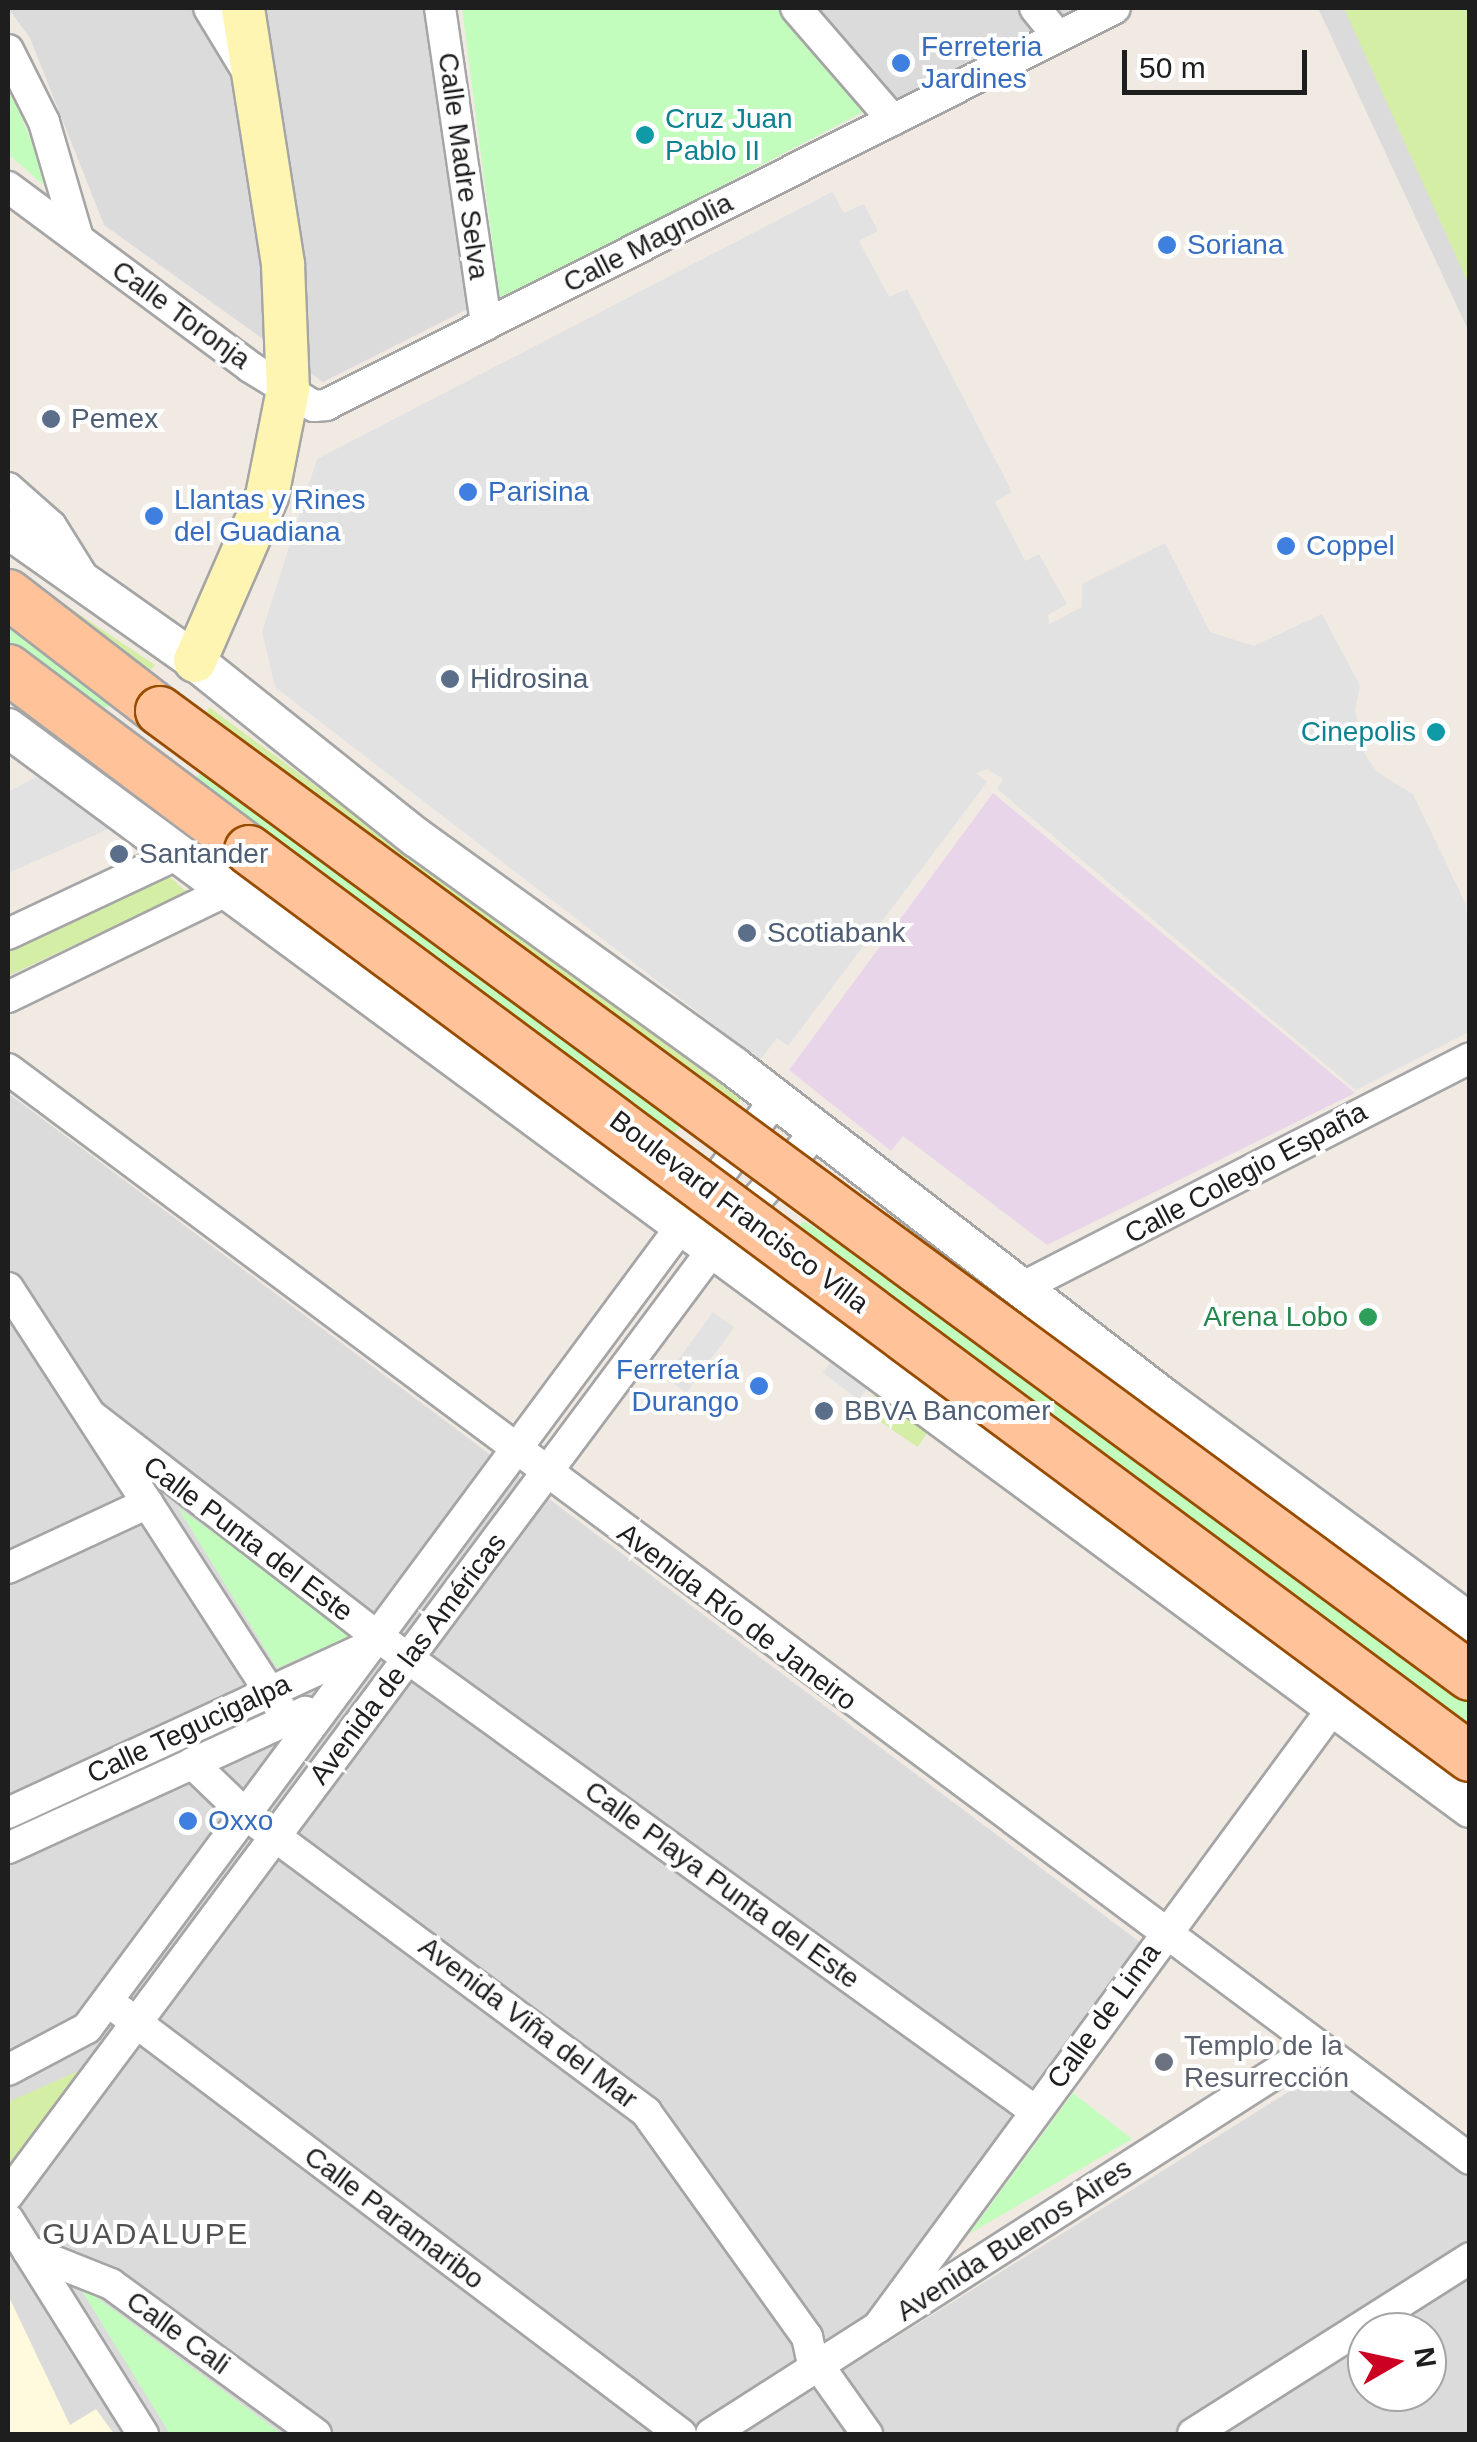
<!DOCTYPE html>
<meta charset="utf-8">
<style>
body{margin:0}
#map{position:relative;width:1477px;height:2442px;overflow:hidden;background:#f0eae3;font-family:Arial,sans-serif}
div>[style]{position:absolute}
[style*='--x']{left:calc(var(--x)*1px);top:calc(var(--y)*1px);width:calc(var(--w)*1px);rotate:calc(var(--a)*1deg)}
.residential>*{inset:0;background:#dcdbdb}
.industrial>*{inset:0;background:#e9d5e9}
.education>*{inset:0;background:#fff9dd}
.grass>*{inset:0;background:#d5eea6;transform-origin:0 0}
.park>*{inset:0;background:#c3fdbd}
.parking>*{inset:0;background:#e2e2e2;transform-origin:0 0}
.roads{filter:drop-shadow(2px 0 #a5a5a5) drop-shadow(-2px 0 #a5a5a5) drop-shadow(0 2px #a5a5a5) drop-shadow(0 -2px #a5a5a5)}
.minor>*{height:30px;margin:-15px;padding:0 15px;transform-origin:15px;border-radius:15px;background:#fff}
.tertiary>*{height:38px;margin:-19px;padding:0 19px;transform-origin:19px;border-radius:19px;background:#fff}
.secondary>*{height:42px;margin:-21px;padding:0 21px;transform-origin:21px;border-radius:21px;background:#fef5b3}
.primary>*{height:48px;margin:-24px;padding:0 24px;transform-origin:24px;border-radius:24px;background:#ffc299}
.bridges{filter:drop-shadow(2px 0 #984c00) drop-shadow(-2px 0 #984c00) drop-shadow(0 2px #984c00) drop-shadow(0 -2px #984c00)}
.primary-bridge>*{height:48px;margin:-24px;padding:0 24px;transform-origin:24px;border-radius:24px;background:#ffc299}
.dots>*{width:28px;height:28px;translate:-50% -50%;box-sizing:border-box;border:5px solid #fff;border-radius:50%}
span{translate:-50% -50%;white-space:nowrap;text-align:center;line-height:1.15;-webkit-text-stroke:8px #fff;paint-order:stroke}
.shop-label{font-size:28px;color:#366cbe}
.left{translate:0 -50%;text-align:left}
.right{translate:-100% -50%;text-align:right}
.culture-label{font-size:28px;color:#0d838f}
.street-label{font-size:28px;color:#1e1e1e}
.service-label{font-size:28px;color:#4e5e75}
.leisure-label{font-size:28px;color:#27864d}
.worship-label{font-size:28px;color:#5b616d}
.neighbourhood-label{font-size:30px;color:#515151;letter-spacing:2.5px}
.frame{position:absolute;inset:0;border:10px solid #1e1e1e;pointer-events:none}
.north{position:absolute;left:1347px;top:2312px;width:100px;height:100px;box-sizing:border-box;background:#fff;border:2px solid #a5a5a5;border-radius:50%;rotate:81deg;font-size:28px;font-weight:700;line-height:40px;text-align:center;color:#1e1e1e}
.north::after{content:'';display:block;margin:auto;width:35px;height:45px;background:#cc0023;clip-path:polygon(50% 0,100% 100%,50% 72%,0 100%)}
.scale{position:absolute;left:1122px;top:50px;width:185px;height:45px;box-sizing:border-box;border:5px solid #1e1e1e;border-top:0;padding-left:12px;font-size:30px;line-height:35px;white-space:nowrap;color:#1e1e1e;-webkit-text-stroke:8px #fff;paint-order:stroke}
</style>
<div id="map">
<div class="residential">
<i style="clip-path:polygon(8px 8px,437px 8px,474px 306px,323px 382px,104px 225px,30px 38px)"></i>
<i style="clip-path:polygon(819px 8px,1078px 8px,895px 100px)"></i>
<i style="clip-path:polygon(1318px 8px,1469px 8px,1469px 332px)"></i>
<i style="clip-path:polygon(evenodd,8px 1093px,1145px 1946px,865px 2357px,1322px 2071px,1469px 2172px,1469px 2434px,8px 2434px,8px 1093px,1367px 2332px,1427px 2332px,1427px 2392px,1367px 2392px,1367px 2332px)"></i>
</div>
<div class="industrial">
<i style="clip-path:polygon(993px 793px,1355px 1093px,1047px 1245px,903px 1136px,891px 1151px,789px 1070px)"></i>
</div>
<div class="education">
<i style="clip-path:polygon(8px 2295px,70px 2425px,96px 2409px,114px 2434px,8px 2434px)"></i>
</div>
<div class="grass">
<i style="clip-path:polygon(1344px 8px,1469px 8px,1469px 285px)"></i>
<i style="clip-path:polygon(31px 599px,67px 606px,155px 665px,141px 682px)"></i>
<i style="clip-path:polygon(209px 707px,741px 1099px,733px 1112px,202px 724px)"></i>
<i style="clip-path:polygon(163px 871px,187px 892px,8px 976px,8px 944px)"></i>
<i style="left:805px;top:1154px;width:349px;height:14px;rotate:36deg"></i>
<i style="left:875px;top:1394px;width:65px;height:20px;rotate:34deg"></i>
<i style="clip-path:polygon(99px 2062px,8px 2190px,8px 2102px)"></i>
</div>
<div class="park">
<i style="clip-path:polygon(462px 8px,777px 8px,863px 112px,500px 302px)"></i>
<i style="clip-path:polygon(8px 86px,54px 194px,8px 154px)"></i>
<i style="clip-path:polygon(8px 605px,122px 705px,99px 708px,8px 641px)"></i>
<i style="clip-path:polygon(213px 760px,687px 1115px,674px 1135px,189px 785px)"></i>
<i style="clip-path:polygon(804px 1221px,957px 1319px,1469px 1689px,1469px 1737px,793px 1231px)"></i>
<i style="clip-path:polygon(178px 1508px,358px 1633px,277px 1668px)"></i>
<i style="clip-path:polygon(1073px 2093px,1132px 2139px,969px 2234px)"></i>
<i style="clip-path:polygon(77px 2283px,282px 2434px,170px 2434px)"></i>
</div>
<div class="parking">
<i style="clip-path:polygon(832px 192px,844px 213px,864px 204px,878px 231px,859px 241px,889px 297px,907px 289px,1012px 492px,995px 502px,1025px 561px,1039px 554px,1067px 604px,1048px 615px,1049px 624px,1082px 607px,1082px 584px,1165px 543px,1210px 632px,1254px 646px,1322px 614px,1360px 686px,1355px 710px,1364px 753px,1377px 772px,1413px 794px,1466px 905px,1469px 1032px,1356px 1090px,997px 789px,1003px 779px,987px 769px,976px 773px,987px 782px,788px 1046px,777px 1038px,760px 1060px,275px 687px,262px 632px,317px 459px)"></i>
<i style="clip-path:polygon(39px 776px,111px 828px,8px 873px,8px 792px)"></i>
<i style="left:713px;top:1312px;width:26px;height:81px;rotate:36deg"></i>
<i style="left:833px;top:1359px;width:45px;height:17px;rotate:37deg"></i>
</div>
<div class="roads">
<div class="minor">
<i style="--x:209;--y:8;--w:71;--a:58.8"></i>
<i style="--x:440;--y:8;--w:320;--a:81.7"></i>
<i style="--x:796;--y:8;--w:148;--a:49.1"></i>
<i style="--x:1035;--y:8;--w:36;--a:51"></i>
<i style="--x:8;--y:50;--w:80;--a:63.4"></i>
<i style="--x:44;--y:122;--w:118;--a:73.7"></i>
<i style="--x:8;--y:187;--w:302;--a:36.6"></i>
<i style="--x:250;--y:367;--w:75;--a:31.4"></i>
<i style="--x:314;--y:406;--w:12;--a:-5"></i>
<i style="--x:326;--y:405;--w:883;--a:-26.71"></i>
<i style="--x:8;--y:488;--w:57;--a:41.5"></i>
<i style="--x:51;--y:526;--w:66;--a:58"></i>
<i style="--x:8;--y:934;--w:186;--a:-25.2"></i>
<i style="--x:8;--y:997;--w:238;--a:-25.9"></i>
<i style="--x:8;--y:1069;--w:1824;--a:36.71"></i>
<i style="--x:8;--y:1288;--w:515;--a:57.05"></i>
<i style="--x:1021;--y:1288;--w:504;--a:-27.12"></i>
<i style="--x:92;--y:1416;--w:360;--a:37.7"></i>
<i style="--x:377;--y:1636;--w:812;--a:35.82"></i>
<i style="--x:8;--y:1568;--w:154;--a:-24.9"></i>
<i style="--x:192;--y:1763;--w:74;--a:43.9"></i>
<i style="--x:245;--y:1814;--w:500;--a:36.6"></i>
<i style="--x:646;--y:2112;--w:277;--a:54.4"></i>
<i style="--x:807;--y:2337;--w:18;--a:77"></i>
<i style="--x:811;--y:2355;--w:97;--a:54.7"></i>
<i style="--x:8;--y:1813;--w:396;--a:-24.8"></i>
<i style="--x:8;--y:1848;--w:327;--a:-24.6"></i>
<i style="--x:121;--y:2011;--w:702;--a:37.07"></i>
<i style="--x:8;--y:2070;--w:89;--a:-28"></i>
<i style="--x:87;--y:2028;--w:1155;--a:-53.45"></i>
<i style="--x:8;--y:2195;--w:1180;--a:-53.3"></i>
<i style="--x:713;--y:1249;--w:157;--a:-48.6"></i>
<i style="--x:8;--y:2219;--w:254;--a:57.9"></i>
<i style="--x:28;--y:2251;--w:89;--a:21.7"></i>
<i style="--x:111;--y:2284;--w:254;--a:36.2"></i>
<i style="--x:878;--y:2327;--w:768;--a:-53.68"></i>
<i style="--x:711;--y:2434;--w:718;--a:-32.61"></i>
<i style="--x:1193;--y:2434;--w:328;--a:-32.4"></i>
</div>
<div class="tertiary">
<i style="--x:8;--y:529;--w:229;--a:35.2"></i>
<i style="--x:195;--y:661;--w:284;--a:38.6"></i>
<i style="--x:417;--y:838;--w:390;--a:35.8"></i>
<i style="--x:733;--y:1066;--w:544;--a:37.61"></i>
<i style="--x:1164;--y:1398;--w:380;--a:36.3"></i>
<i style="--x:8;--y:728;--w:1818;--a:36.45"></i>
</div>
<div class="secondary">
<i style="--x:195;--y:661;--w:180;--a:-66.4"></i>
<i style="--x:267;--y:496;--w:108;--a:-78.8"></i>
<i style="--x:288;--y:390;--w:126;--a:-92.3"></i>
<i style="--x:283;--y:264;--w:259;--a:-98.9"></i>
</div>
<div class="primary">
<i style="--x:8;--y:594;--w:192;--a:37.6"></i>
<i style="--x:8;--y:669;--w:301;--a:36.9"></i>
</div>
</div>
<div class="bridges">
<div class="primary-bridge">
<i style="--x:160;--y:711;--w:1627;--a:36.38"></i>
<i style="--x:249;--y:850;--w:1521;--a:36.61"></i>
</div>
</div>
<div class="dots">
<i style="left:901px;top:63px;background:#3f7fe0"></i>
<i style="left:645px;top:135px;background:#0f9aa8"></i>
<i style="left:1167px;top:245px;background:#3f7fe0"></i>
<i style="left:51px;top:419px;background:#5c6f8a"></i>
<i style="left:468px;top:492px;background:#3f7fe0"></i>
<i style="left:154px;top:516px;background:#3f7fe0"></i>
<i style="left:1286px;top:546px;background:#3f7fe0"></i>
<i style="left:450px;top:679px;background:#5c6f8a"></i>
<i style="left:1436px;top:732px;background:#0f9aa8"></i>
<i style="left:119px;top:854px;background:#5c6f8a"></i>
<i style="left:747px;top:933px;background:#5c6f8a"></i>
<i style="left:1368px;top:1317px;background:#2e9e5b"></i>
<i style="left:759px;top:1386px;background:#3f7fe0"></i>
<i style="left:824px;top:1411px;background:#5c6f8a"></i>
<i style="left:188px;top:1821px;background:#3f7fe0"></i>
<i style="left:1164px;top:2062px;background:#6b7280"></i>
</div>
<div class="shop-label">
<span class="left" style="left:921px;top:63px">Ferreteria<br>Jardines</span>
<span class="left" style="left:1187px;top:245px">Soriana</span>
<span class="left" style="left:488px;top:492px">Parisina</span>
<span class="left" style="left:174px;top:516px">Llantas y Rines<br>del Guadiana</span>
<span class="left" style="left:1306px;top:546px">Coppel</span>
<span class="right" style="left:739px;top:1386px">Ferretería<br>Durango</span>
<span class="left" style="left:208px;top:1821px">Oxxo</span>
</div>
<div class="culture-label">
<span class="left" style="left:665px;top:135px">Cruz Juan<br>Pablo II</span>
<span class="right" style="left:1416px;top:732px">Cinepolis</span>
</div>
<div class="street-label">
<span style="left:463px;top:166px;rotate:82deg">Calle Madre Selva</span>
<span style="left:648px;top:243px;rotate:-27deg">Calle Magnolia</span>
<span style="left:181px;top:315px;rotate:36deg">Calle Toronja</span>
<span style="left:1246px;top:1173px;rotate:-28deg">Calle Colegio España</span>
<span style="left:739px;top:1212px;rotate:37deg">Boulevard Francisco Villa</span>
<span style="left:248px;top:1539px;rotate:37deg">Calle Punta del Este</span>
<span style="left:737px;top:1617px;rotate:37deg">Avenida Río de Janeiro</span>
<span style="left:408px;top:1659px;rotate:-53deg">Avenida de las Américas</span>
<span style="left:189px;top:1729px;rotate:-25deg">Calle Tegucigalpa</span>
<span style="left:722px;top:1885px;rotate:36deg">Calle Playa Punta del Este</span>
<span style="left:1104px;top:2016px;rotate:-54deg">Calle de Lima</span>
<span style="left:528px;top:2023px;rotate:37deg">Avenida Viña del Mar</span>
<span style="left:394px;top:2218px;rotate:37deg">Calle Paramaribo</span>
<span style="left:1014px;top:2240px;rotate:-33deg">Avenida Buenos Aires</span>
<span style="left:178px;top:2333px;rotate:36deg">Calle Cali</span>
</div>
<div class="service-label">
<span class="left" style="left:71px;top:419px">Pemex</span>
<span class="left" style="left:470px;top:679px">Hidrosina</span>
<span class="left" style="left:139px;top:854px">Santander</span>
<span class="left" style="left:767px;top:933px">Scotiabank</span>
<span class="left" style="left:844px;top:1411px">BBVA Bancomer</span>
</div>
<div class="leisure-label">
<span class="right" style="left:1348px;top:1317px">Arena Lobo</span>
</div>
<div class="worship-label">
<span class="left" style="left:1184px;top:2062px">Templo de la<br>Resurrección</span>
</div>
<div class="neighbourhood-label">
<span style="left:146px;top:2234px">GUADALUPE</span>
</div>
<div class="frame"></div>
<div class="north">N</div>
<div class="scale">50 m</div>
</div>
